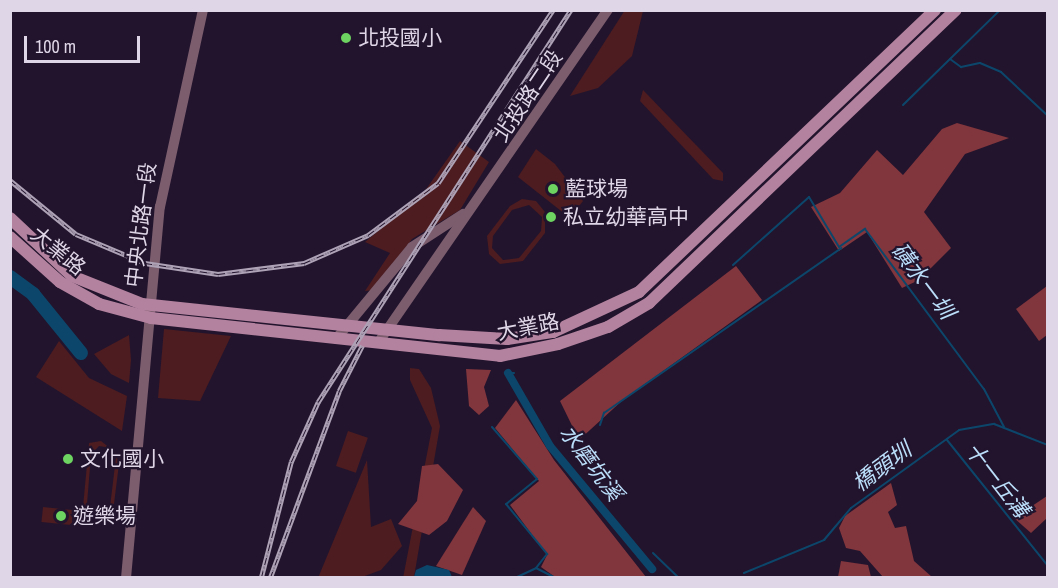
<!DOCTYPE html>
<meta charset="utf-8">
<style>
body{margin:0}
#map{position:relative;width:1058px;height:588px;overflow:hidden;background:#22142d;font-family:"Archivo Narrow","Noto Sans TC",sans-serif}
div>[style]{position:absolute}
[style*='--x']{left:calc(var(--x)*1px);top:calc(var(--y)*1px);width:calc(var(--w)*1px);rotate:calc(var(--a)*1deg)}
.green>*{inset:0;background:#4c1c20;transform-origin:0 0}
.forest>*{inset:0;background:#81353c}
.water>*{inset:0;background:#0c476b}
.stream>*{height:2px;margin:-1px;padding:0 1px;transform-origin:1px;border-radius:1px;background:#0c476b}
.canal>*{height:8px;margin:-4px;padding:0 4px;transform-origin:4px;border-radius:4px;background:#0c476b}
.river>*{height:14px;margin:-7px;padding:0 7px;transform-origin:7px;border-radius:7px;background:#0c476b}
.tertiary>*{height:10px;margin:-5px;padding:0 5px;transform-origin:5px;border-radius:5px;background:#7b5d6e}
.secondary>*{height:12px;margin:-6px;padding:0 6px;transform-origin:6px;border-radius:6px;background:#b3829f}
.rail>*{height:4.5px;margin-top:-2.25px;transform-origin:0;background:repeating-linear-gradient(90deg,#22142d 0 7px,#ada2b6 0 14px);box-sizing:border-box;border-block:2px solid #ada2b6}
.dots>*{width:16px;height:16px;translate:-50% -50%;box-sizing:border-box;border:3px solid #22142d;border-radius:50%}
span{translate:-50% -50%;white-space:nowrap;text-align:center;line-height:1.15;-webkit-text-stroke:4.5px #22142d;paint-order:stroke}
.poi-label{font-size:21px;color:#dfd6e7}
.left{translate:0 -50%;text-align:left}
.street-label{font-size:21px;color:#dfd6e7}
.water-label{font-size:22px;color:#bbdefa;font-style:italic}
.frame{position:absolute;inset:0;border:12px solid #dfd6e7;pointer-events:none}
.scale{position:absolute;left:24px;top:36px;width:116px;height:27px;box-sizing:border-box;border:3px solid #dfd6e7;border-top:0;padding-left:8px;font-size:18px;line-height:21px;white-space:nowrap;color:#dfd6e7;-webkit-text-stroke:4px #22142d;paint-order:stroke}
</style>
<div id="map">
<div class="green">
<i style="clip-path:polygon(625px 10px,643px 11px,632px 56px,598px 88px,570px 96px)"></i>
<i style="clip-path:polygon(643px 90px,723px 173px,723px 181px,713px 179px,640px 101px)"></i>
<i style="clip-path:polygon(460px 141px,489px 162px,460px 210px,412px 239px,375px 290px,365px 291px,390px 253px,365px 242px,424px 192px)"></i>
<i style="clip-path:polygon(536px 149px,555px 164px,583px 201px,570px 218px,518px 177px)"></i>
<i style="clip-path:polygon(evenodd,522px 199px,536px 201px,545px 212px,545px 233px,523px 261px,500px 264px,489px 254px,487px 236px,510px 206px,522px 199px,529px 205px,542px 217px,541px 231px,519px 258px,503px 260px,492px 248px,493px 236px,512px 210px,529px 205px)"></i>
<i style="clip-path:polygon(164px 329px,231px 336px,200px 401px,158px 398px)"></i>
<i style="clip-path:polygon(129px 335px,131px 360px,129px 383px,111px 374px,94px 354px)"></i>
<i style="clip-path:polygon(59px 341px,89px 378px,127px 396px,122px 431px,36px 377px)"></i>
<i style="clip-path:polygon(410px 368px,419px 369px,431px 388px,440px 426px,414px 577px,403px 578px,432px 428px,410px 380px)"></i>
<i style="left:348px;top:431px;width:21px;height:37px;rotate:19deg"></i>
<i style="clip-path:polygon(evenodd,101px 441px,120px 456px,113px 512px,97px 520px,83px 507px,89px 443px,101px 441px,99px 446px,111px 448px,116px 457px,110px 507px,98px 515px,87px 504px,91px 455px,99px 446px)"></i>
<i style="clip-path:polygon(367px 460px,371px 527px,391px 519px,402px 546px,381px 570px,362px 577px,318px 578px)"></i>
<i style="left:43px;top:507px;width:37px;height:15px;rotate:6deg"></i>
</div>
<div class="forest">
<i style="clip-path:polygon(957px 123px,1009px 138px,965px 154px,924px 212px,951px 248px,919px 280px,902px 288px,867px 232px,839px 251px,811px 207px,840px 193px,877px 150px,903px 175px,942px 129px)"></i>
<i style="clip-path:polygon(736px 266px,762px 300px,624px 399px,579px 440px,560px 401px)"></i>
<i style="clip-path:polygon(1047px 286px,1047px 335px,1039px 341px,1016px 309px)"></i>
<i style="clip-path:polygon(466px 369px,491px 370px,484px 387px,489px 406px,479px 415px,469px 406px)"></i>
<i style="clip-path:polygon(516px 400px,554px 460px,646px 577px,555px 577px,541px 567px,547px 555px,510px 505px,539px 481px,495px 428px)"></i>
<i style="clip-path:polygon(438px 464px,463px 490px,447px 521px,429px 535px,398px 524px,417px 501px,422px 466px)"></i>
<i style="clip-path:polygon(891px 483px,897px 505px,888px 512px,895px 528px,906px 526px,914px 561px,932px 577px,883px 577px,860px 551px,846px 548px,839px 528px,845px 516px)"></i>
<i style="clip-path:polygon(1047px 496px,1047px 518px,1031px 533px,1014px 518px)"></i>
<i style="clip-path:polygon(473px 507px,486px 521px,462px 575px,436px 566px)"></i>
<i style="clip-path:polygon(841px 561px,868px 565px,871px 577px,838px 577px)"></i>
</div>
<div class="water">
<i style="clip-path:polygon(427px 565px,449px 570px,452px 577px,414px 577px,416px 570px)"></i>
</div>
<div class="stream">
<i style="--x:950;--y:59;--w:14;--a:36"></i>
<i style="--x:961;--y:67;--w:19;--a:-12"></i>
<i style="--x:980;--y:63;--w:23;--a:23"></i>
<i style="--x:1001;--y:72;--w:64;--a:43.1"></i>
<i style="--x:903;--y:105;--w:136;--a:-44.4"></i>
<i style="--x:733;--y:265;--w:102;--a:-41.8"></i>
<i style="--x:809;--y:197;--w:58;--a:59"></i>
<i style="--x:839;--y:247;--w:32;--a:-35"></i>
<i style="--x:865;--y:229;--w:199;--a:53.4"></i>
<i style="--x:984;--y:389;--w:43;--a:62.2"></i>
<i style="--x:508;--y:373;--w:6;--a:0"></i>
<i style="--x:600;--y:425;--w:13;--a:-72"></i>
<i style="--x:604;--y:413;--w:289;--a:-34.8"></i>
<i style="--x:492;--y:427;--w:69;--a:49.1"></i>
<i style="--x:537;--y:479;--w:40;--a:141"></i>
<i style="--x:506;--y:504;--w:65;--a:50.6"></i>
<i style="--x:547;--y:554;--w:18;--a:128"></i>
<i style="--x:947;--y:440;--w:161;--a:51.3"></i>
<i style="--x:653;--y:553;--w:36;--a:44"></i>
<i style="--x:641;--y:558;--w:4;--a:-27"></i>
<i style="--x:744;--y:573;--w:87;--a:-22.4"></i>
<i style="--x:824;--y:540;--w:42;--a:-49.8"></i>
<i style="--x:851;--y:508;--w:133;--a:-35.8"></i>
<i style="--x:959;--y:430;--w:36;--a:-10"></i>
<i style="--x:994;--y:424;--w:58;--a:21.3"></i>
<i style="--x:515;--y:578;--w:23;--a:-25"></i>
<i style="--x:536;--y:568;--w:22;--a:27"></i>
</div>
<div class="canal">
<i style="--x:508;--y:373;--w:84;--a:60.1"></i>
<i style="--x:550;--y:446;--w:160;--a:50.3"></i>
</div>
<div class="river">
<i style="--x:10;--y:277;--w:29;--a:36"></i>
<i style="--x:33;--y:294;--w:76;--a:50.9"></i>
</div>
<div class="tertiary">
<i style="--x:336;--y:339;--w:119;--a:-50.4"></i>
<i style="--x:412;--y:247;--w:61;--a:-32.9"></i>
<i style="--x:378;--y:343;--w:405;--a:-55.4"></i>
<i style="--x:126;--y:578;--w:373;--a:-84.8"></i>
<i style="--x:160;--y:207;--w:202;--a:-77.7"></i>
</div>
<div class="secondary">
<i style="--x:10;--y:218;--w:85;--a:43.1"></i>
<i style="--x:72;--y:276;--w:75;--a:21.8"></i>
<i style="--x:142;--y:304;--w:299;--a:6"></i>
<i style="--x:439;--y:335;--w:68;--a:3.4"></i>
<i style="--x:507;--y:339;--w:47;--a:-8.7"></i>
<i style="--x:553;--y:332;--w:95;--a:-24.9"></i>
<i style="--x:639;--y:292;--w:409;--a:-43.6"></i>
<i style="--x:10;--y:237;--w:67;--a:42"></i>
<i style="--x:60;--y:282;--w:45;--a:29.4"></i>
<i style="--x:99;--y:304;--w:54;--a:15.1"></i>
<i style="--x:151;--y:318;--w:351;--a:6.2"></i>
<i style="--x:500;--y:356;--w:59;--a:-11.7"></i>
<i style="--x:558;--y:344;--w:53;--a:-18.8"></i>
<i style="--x:608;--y:327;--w:48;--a:-30.3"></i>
<i style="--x:649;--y:303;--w:424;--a:-43.7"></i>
</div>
<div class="rail">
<i style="--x:10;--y:180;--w:85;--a:39.3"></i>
<i style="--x:76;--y:234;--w:75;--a:22.8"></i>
<i style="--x:145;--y:263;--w:74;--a:8.6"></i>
<i style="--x:218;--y:274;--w:87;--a:-7.3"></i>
<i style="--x:304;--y:263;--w:70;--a:-23.6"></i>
<i style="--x:368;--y:235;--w:87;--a:-36.6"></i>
<i style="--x:438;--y:183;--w:208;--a:-56.4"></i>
<i style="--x:261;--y:578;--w:120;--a:-75.5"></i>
<i style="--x:291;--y:462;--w:66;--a:-65.8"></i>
<i style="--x:318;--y:402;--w:467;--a:-57.2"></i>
<i style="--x:270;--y:578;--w:199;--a:-69.7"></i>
<i style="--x:339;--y:391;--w:51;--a:-62.9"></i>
</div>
<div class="dots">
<i style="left:346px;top:38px;background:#6dd361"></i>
<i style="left:553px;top:189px;background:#6dd361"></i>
<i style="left:551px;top:217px;background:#6dd361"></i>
<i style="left:68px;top:459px;background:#6dd361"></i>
<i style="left:61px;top:516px;background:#6dd361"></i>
</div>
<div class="poi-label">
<span class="left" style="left:358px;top:38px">北投國小</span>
<span class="left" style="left:565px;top:189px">藍球場</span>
<span class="left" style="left:563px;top:217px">私立幼華高中</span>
<span class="left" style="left:80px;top:459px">文化國小</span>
<span class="left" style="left:73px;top:516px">遊樂場</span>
</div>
<div class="street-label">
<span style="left:528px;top:96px;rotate:-56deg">北投路二段</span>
<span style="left:141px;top:225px;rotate:-83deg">中央北路一段</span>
<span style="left:58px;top:251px;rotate:39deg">大業路</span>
<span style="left:528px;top:327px;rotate:-11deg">大業路</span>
</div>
<div class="water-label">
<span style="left:923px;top:281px;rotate:53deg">磺水一圳</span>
<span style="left:591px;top:463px;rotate:53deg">水磨坑溪</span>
<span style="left:882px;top:467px;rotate:-36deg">橋頭圳</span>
<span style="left:997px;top:480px;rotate:52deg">十一丘溝</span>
</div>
<div class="frame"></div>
<div class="scale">100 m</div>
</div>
